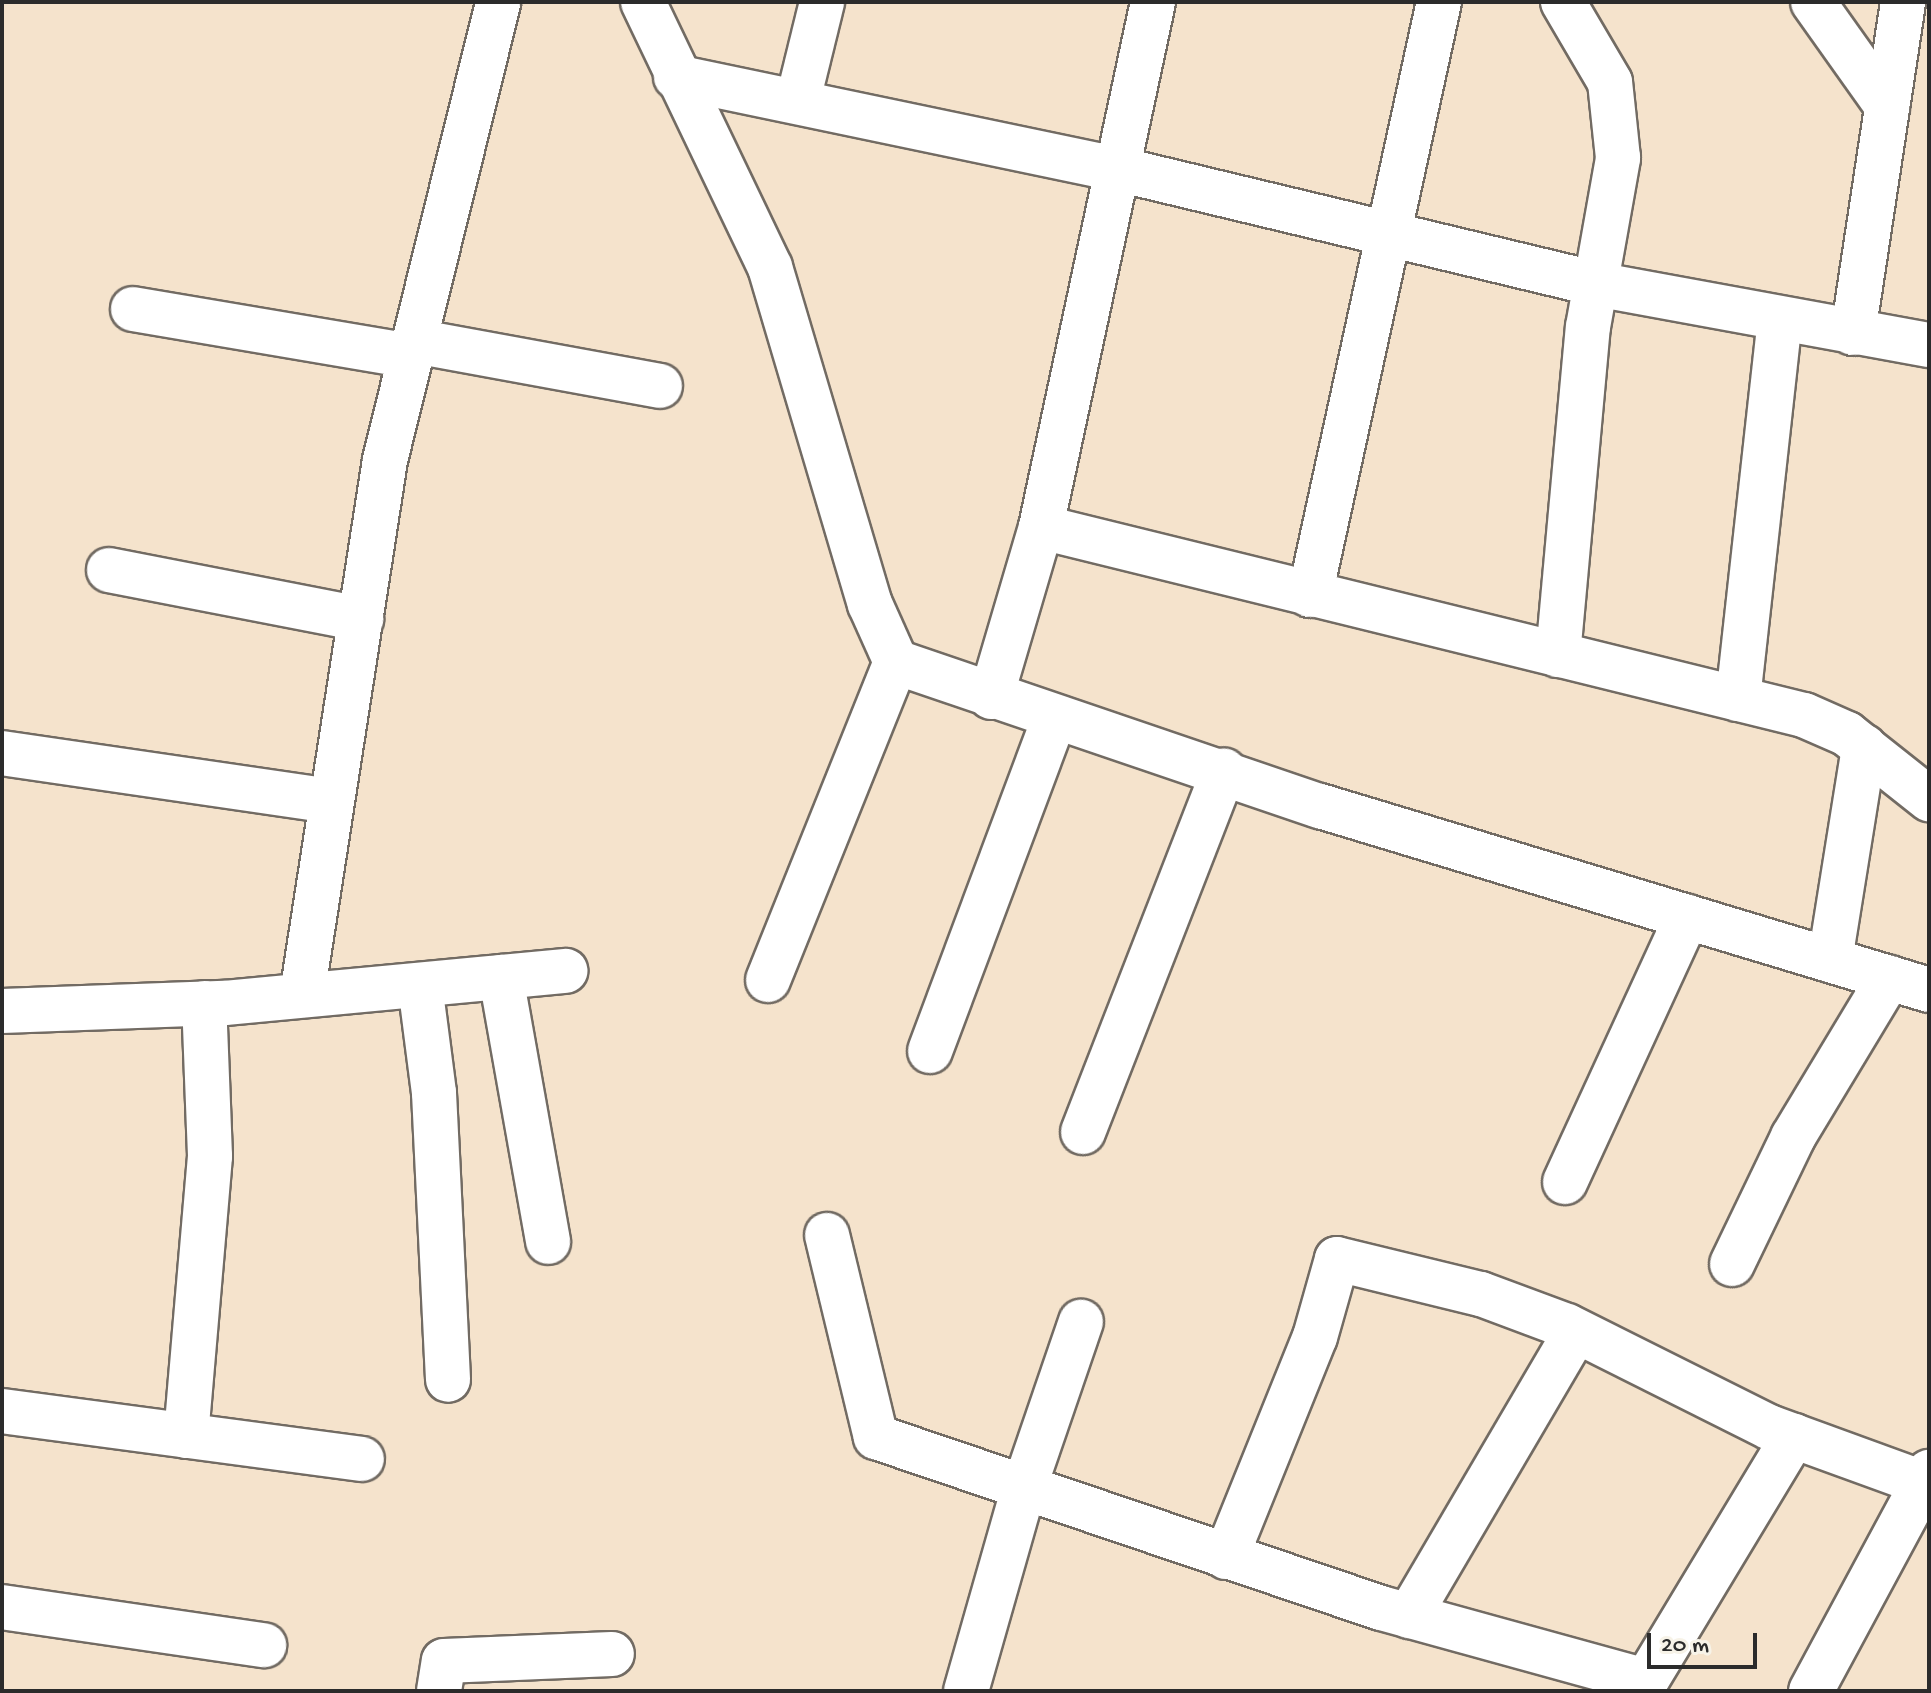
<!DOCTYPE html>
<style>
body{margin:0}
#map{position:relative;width:1931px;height:1693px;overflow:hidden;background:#f5e3cc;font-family:"Gochi Hand",sans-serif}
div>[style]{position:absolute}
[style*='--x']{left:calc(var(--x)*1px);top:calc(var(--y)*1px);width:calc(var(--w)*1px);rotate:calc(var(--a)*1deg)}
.roads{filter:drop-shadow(2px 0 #726b63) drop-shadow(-2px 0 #726b63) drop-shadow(0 2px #726b63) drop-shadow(0 -2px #726b63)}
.minor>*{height:44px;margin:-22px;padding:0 22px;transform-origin:22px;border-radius:22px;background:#fff}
span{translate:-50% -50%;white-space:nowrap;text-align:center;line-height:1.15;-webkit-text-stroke:6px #f7f3e8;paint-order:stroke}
.frame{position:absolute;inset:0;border:4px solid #2b2b2b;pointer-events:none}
.scale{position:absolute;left:1647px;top:1633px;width:110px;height:36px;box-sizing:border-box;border:4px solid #2b2b2b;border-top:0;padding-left:10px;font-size:24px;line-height:28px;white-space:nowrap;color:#2b2b2b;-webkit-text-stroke:6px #f7f3e8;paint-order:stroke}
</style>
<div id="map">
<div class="roads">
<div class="minor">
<i style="--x:643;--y:2;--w:294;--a:64.4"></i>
<i style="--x:770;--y:267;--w:352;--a:73.5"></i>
<i style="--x:870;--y:604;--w:64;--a:65.9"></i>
<i style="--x:896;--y:662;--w:448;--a:18.8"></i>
<i style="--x:1320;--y:806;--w:636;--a:16.81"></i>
<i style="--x:1813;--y:2;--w:128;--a:54.6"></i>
<i style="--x:676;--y:77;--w:451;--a:11.8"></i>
<i style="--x:1118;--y:169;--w:492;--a:13.5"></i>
<i style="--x:1596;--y:284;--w:339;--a:10.4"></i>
<i style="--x:798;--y:100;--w:101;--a:-76.2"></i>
<i style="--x:133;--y:309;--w:282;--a:9.6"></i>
<i style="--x:1853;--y:333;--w:335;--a:-81.4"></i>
<i style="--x:415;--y:341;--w:249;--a:10.4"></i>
<i style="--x:1041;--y:527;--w:786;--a:13.84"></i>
<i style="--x:1804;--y:715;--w:47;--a:23.8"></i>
<i style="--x:1847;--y:734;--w:105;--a:38.4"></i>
<i style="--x:109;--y:570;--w:257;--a:11"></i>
<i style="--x:1310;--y:595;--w:607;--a:-77.73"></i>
<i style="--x:1558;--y:655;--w:329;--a:-84.8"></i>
<i style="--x:1588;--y:327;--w:172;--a:-79.9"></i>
<i style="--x:1618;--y:158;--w:76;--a:-96"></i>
<i style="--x:1610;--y:82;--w:93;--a:-120.4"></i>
<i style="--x:991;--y:697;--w:177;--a:-73.6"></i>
<i style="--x:1041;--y:527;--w:537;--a:-77.96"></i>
<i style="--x:1738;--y:699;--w:382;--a:-83.7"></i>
<i style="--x:2;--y:753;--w:333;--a:8.3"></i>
<i style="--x:1830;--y:960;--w:216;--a:-80.9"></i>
<i style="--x:501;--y:977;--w:269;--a:79.9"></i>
<i style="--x:768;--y:980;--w:343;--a:-68.1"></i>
<i style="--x:420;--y:985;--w:109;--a:82.6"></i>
<i style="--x:434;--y:1093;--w:287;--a:87.2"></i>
<i style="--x:302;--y:995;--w:541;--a:-81.18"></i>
<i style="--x:385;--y:460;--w:472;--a:-76.1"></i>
<i style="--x:2;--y:1011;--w:223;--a:-2.1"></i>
<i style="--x:225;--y:1003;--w:342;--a:-5.4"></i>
<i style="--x:930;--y:1051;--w:354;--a:-69.5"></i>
<i style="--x:1083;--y:1132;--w:388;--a:-68.7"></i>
<i style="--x:1565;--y:1182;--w:292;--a:-65.3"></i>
<i style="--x:827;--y:1235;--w:208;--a:76.4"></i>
<i style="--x:876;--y:1437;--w:533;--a:18.71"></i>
<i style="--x:1381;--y:1608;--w:275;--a:15.4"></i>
<i style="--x:1732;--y:1264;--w:141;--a:-64.3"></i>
<i style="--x:1793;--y:1137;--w:186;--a:-58.9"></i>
<i style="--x:2;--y:1411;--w:363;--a:7.6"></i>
<i style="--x:186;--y:1436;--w:281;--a:-85.1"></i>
<i style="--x:210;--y:1156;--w:153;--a:-92.2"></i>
<i style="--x:1226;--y:1557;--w:237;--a:-68"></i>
<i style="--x:1315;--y:1337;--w:81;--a:-74.2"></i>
<i style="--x:1337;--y:1259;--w:148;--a:13.7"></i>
<i style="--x:1481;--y:1294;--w:92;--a:20.4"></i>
<i style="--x:1567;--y:1326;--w:226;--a:26.6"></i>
<i style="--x:1769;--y:1427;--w:164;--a:20"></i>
<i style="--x:2;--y:1607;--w:265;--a:8.3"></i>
<i style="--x:1409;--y:1616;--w:330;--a:-59.6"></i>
<i style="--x:439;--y:1691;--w:30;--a:-81"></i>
<i style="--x:444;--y:1661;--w:168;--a:-2.4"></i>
<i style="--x:966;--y:1691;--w:208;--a:-74.1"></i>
<i style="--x:1023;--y:1491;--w:179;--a:-71.1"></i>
<i style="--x:1640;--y:1691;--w:298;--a:-58.9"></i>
<i style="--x:1811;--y:1691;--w:249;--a:-61.7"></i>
</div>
</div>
<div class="frame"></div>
<div class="scale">20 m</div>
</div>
